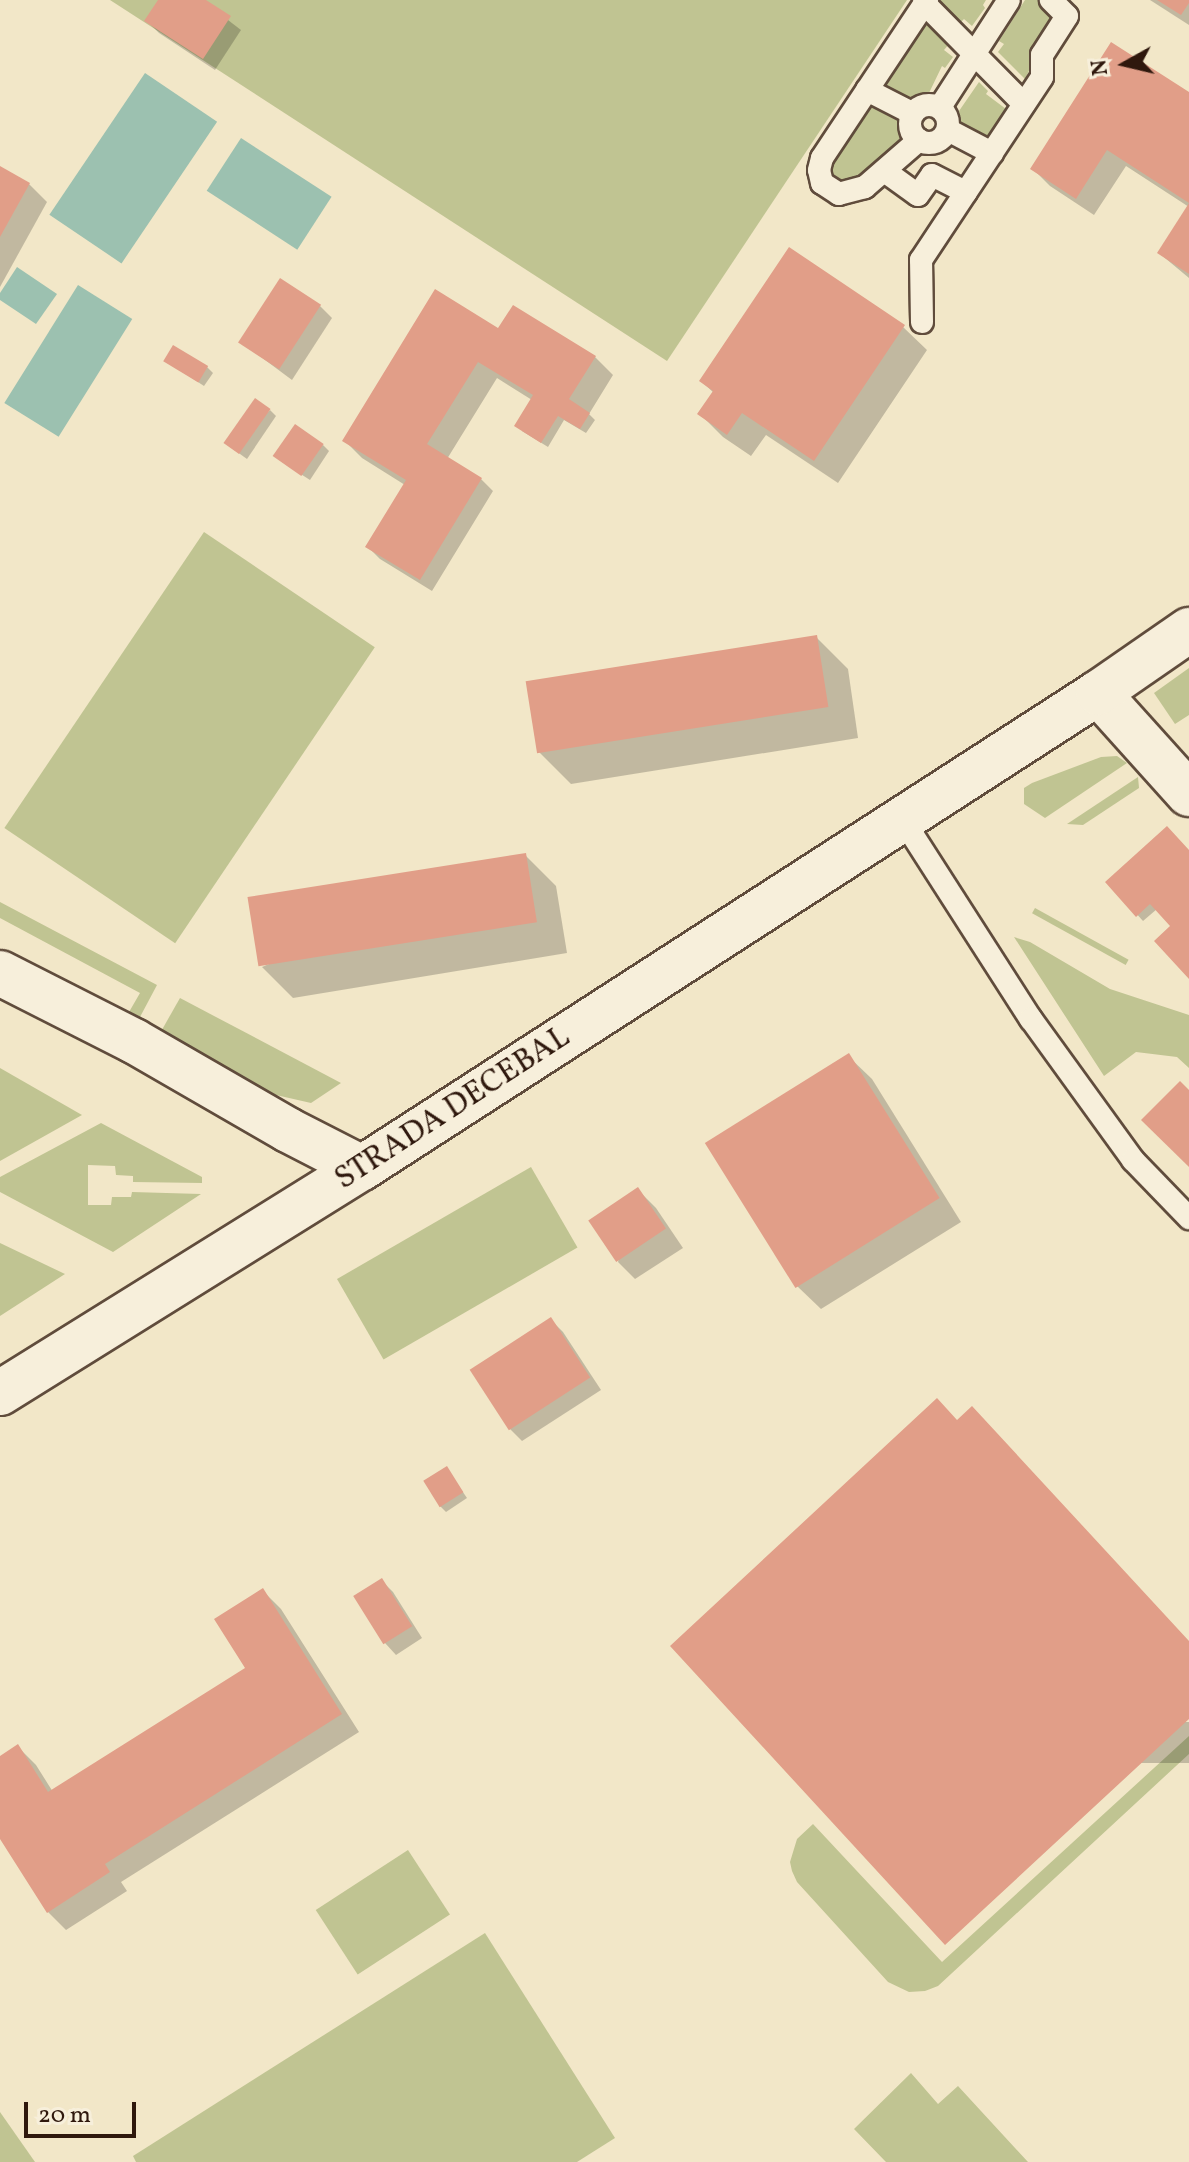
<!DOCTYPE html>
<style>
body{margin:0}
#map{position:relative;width:1189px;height:2162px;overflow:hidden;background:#f2e7c8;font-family:Vollkorn,serif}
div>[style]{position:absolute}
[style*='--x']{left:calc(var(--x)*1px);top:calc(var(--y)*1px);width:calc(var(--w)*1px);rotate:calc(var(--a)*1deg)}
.green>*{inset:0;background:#c0c492;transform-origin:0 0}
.water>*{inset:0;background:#9cc1b0;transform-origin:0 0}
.shadow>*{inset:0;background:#0003;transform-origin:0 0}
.building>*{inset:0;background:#e19e88;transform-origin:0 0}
.roads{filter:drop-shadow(2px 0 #604c3c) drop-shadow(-2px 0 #604c3c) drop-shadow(0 2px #604c3c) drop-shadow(0 -2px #604c3c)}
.lane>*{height:22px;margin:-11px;padding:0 11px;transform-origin:11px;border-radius:11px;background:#f7efdb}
.lane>.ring{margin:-11px;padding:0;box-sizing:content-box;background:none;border:22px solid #f7efdb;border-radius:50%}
.street>*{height:44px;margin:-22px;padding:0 22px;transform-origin:22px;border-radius:22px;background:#f7efdb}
.secondary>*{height:44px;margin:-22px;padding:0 22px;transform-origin:22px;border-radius:22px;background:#f7efdb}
span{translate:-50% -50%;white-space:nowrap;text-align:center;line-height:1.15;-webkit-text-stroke:6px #f7efdb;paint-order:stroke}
.street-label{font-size:32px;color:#2f180d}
.north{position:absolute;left:1085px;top:24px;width:80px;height:80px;-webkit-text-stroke:6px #f7efdb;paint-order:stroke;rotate:262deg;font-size:22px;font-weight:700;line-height:32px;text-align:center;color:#2f180d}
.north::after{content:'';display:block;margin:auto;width:28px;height:36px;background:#2f180d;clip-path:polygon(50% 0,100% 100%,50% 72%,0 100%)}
.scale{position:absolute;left:24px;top:2102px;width:112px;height:36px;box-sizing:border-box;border:4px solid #2f180d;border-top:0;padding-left:10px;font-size:24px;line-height:28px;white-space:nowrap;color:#2f180d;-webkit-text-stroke:6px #f7efdb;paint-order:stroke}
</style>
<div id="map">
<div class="green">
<i style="clip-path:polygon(110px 0,907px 0,667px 361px)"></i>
<i style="clip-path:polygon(937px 0,986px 0,983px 5px,985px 8px,972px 26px,964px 19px,960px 23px)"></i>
<i style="clip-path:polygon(1025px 0,1043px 0,1057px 14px,1025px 79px,998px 52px,1004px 44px,999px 41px)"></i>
<i style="clip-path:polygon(924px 20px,949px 44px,944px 50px,953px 57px,945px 68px,942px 66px,929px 93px,910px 99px,902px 94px,898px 99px,879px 87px)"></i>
<i style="clip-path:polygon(979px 82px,988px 91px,986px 94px,1006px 109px,1001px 117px,1006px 121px,989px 140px,968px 132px,970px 127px,961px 123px,959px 111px)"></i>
<i style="clip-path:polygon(867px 99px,893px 110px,890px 115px,899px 121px,903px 140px,858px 185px,833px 181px,827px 162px)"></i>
<i style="left:204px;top:532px;width:206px;height:357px;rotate:34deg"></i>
<i style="clip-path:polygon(1189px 668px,1189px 715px,1175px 724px,1154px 693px)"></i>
<i style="clip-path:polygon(1117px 756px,1127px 763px,1045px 818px,1024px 804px,1024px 788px,1032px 783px,1101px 757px)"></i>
<i style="clip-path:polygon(1138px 777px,1139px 788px,1083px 825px,1067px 824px)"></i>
<i style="clip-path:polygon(0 902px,157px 985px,140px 1017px,133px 1021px,125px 1019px,140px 993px,0 918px)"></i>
<i style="left:1035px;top:908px;width:107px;height:6px;rotate:29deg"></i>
<i style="clip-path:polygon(1014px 937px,1030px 942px,1110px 989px,1189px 1015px,1189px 1068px,1177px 1057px,1136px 1052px,1104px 1076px)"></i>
<i style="clip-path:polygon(180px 998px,341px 1083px,311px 1103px,276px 1095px,248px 1083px,159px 1035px)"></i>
<i style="clip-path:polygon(0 1068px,82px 1115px,0 1161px)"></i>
<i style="clip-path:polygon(101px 1123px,202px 1177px,202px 1183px,133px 1182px,133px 1176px,116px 1175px,115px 1166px,88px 1165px,88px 1205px,111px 1205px,112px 1197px,131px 1197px,132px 1192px,201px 1194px,113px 1252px,0 1192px,0 1177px)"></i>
<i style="left:531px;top:1167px;width:93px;height:224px;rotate:60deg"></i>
<i style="clip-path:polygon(0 1243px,65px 1274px,0 1316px)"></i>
<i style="clip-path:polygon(1189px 1736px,1189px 1754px,938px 1986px,925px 1991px,909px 1992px,888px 1982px,797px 1882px,792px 1871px,790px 1862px,797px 1839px,813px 1824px,942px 1962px)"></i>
<i style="left:408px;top:1850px;width:77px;height:110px;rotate:57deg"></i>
<i style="clip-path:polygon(485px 1933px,615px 2138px,577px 2162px,136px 2162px,133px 2156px)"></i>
<i style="clip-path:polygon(911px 2073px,938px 2104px,958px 2086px,1028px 2162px,886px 2162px,854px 2129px)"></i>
<i style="clip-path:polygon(0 2112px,35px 2162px,0 2162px)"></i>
</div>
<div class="water">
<i style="left:145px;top:73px;width:87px;height:171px;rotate:34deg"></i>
<i style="left:241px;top:138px;width:108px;height:63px;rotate:33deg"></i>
<i style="clip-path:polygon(17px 267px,57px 294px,36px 324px,0 300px,0 293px)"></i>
<i style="left:78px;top:285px;width:64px;height:139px;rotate:32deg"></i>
</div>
<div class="shadow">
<i style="clip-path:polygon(161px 0,202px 0,241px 30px,215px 70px,159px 33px,147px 21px)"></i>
<i style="clip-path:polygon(1150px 0,1189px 0,1189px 25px)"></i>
<i style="clip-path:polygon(1189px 95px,1189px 278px,1159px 253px,1189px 207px,1126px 166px,1094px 215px,1050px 186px,1032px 168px)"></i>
<i style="clip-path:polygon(0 168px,29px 184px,47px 202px,0 287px)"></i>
<i style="clip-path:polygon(320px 306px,332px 318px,292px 380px,241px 342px)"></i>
<i style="clip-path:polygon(903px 327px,927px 350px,838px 483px,766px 435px,751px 456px,723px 437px,700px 414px,714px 393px,701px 381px)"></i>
<i style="clip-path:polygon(499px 331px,595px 357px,613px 375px,589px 414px,595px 420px,586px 433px,564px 420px,548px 447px,522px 431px,532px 400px,497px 378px,447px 459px,481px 479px,493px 491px,432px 591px,380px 559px,368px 547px,405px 485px,362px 458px,344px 440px)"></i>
<i style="clip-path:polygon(166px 361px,207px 367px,213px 373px,204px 386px)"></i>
<i style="clip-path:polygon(270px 410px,276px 416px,247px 459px,233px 449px)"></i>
<i style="clip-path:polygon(323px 445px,329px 451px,310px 480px,282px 462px)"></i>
<i style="clip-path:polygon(816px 637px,848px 669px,858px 738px,571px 784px,539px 752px)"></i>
<i style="clip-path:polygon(1189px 852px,1189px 976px,1173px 926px,1157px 909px,1143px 921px,1108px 882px)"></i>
<i style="clip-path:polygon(525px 855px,556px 886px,567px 953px,293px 998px,262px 967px)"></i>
<i style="clip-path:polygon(848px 1056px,872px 1079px,961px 1222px,821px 1309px,797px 1286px,708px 1144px)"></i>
<i style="clip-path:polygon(638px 1190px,656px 1208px,683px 1248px,635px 1279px,618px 1262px)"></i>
<i style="clip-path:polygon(551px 1320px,563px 1332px,601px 1390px,522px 1441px,510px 1429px,472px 1371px)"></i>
<i style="clip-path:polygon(447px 1469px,467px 1498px,446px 1512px,440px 1506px)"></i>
<i style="clip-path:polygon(381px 1580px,393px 1592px,422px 1638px,396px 1655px,385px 1643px)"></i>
<i style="clip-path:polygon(263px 1591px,281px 1609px,359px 1732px,121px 1882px,127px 1891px,66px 1930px,48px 1912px,0 1836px,0 1758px,18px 1747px,36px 1765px,53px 1792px,248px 1668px)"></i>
<i style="left:1189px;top:1722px;width:41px;height:329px;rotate:90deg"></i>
</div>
<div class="building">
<i style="clip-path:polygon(158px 0,206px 0,231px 16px,203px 59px,144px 21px)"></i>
<i style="clip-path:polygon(1157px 0,1189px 0,1189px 3px,1181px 15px)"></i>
<i style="clip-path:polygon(1111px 42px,1189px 92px,1189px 203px,1107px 150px,1076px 199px,1030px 169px)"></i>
<i style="clip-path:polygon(0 166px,30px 183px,0 237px)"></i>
<i style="clip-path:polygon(1189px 203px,1189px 274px,1157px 253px)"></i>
<i style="clip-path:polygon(789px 247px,905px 325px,814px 461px,742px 413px,727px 435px,697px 414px,713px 391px,699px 381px)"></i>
<i style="left:280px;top:278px;width:49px;height:77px;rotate:33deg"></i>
<i style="clip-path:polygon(435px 289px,498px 328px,513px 305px,596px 356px,569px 399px,590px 413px,580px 429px,558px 416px,541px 443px,514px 426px,533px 395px,478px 362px,427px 444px,482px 478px,420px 580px,365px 547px,406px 480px,342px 441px)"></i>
<i style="left:173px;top:345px;width:41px;height:19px;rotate:31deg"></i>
<i style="left:255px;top:398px;width:19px;height:55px;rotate:35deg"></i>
<i style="left:295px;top:424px;width:35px;height:39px;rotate:35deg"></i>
<i style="left:817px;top:635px;width:73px;height:295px;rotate:81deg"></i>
<i style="clip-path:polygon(1167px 826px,1189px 850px,1189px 979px,1154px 941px,1170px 926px,1150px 904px,1136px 917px,1105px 882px)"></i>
<i style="left:526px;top:853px;width:70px;height:282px;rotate:81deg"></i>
<i style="left:849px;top:1053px;width:171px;height:170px;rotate:58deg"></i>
<i style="clip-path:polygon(1180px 1081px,1189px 1090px,1189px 1167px,1141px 1120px)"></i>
<i style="left:638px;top:1187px;width:50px;height:60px;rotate:56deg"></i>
<i style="left:551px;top:1317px;width:72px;height:97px;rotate:57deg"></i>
<i style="clip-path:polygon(937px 1398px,957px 1420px,972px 1406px,1189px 1641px,1189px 1719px,945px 1945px,670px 1646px)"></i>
<i style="left:447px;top:1466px;width:31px;height:28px;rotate:58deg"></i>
<i style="left:382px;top:1578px;width:57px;height:34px;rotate:58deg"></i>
<i style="clip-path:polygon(263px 1588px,342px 1714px,105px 1864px,110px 1872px,47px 1913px,0 1839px,0 1756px,18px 1744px,48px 1792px,245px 1668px,214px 1619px)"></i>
</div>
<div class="roads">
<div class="lane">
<i style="--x:924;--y:3;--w:142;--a:45.3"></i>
<i style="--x:867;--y:90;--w:51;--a:27.1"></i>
<i class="ring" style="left:910px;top:105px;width:16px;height:16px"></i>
<i style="--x:940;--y:107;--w:127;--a:-57.2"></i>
<i style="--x:948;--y:130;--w:50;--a:27.6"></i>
<i style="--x:919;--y:140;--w:72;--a:139"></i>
<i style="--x:865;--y:187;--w:27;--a:165"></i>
<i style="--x:839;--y:194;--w:20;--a:-147"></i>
<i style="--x:822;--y:183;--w:13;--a:-103"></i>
<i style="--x:819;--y:170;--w:12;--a:-76"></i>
<i style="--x:822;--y:158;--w:190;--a:-56.4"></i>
<i style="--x:886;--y:172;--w:39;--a:36"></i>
<i style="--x:918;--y:195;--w:24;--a:-55"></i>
<i style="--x:932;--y:175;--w:38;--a:27"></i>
<i style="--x:922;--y:322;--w:62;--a:-90.9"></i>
<i style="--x:921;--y:260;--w:219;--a:-56.5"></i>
<i style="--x:1042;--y:77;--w:22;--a:-90"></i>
<i style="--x:1042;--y:55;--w:46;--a:-57.3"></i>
<i style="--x:1067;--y:16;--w:23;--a:-135"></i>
<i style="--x:903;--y:820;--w:237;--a:57.3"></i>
<i style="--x:1031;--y:1019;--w:174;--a:54.1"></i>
<i style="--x:1133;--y:1160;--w:81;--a:46"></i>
</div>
<div class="street">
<i style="--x:1098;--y:693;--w:136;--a:48"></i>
<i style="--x:0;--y:973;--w:150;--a:26.9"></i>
<i style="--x:134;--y:1041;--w:178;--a:30"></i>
<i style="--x:288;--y:1130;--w:83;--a:27.2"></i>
</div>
<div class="secondary">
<i style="--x:0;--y:1393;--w:426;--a:-31.9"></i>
<i style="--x:362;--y:1168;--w:876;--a:-32.84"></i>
<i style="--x:1098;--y:693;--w:111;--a:-34.7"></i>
</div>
</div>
<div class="street-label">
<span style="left:453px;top:1109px;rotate:-33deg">STRADA DECEBAL</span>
</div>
<div class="north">N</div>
<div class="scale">20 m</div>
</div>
